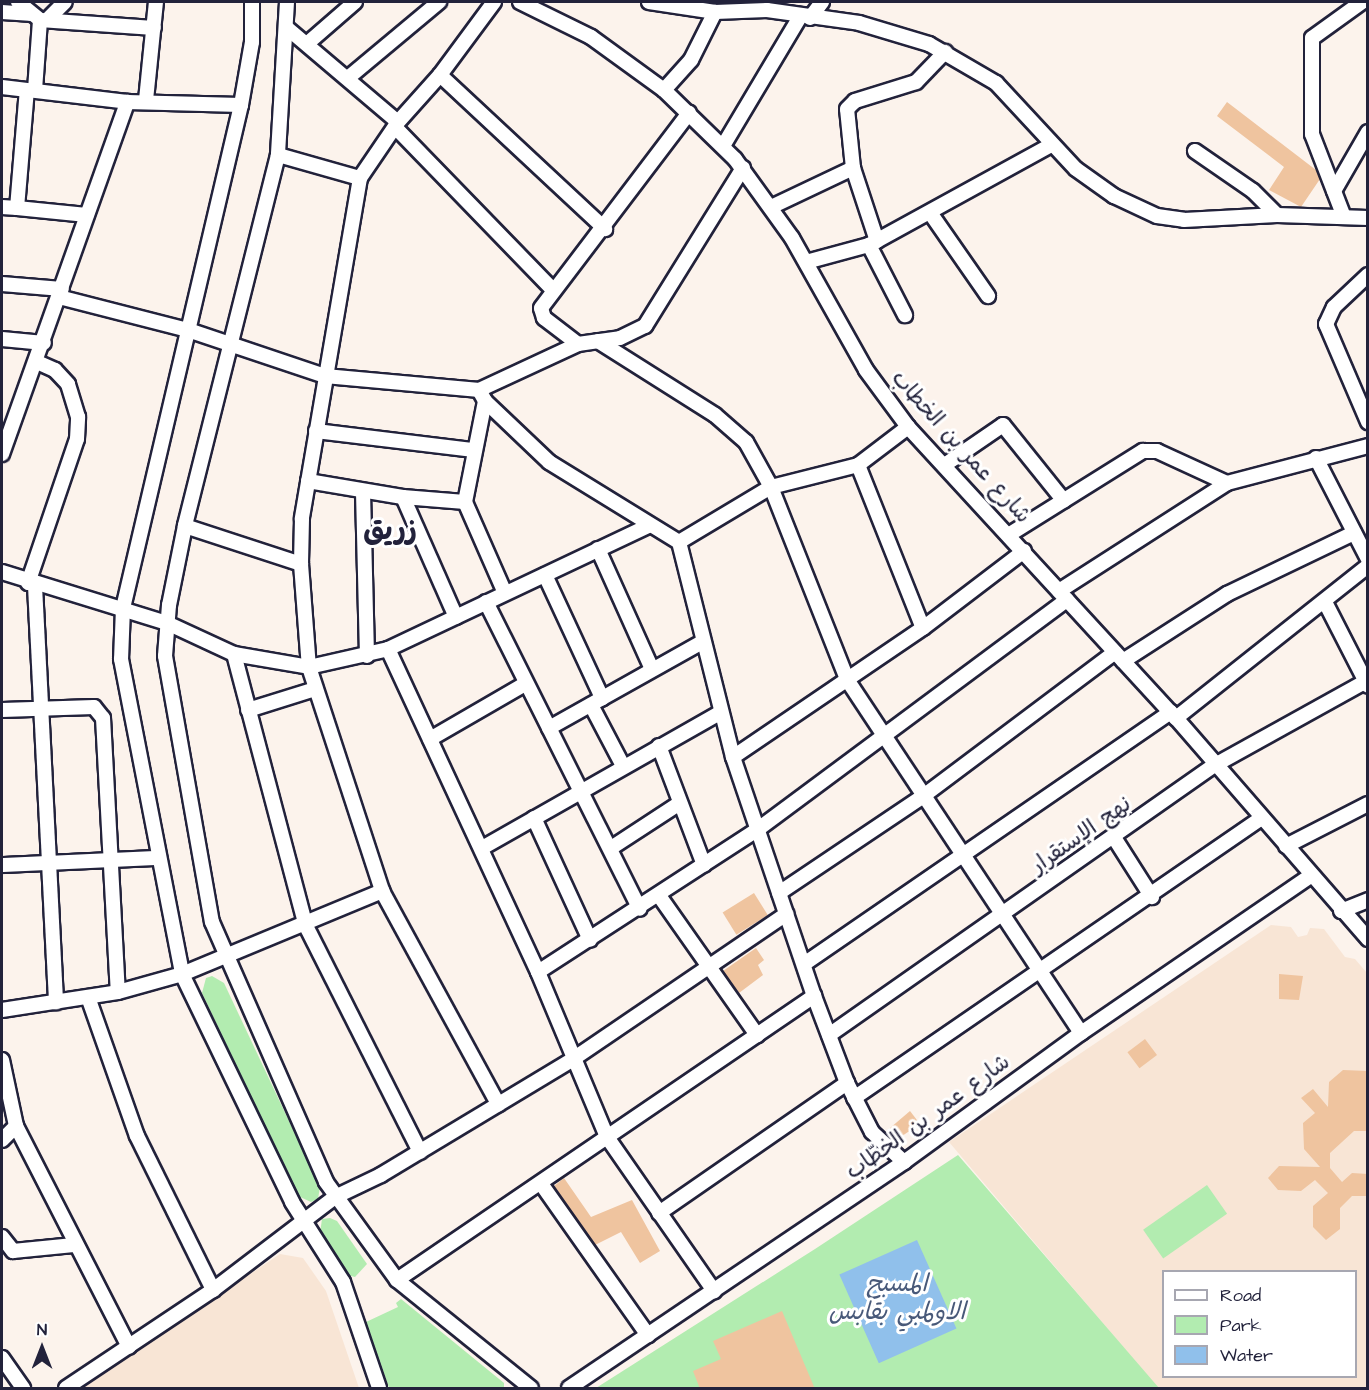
<!DOCTYPE html>
<meta charset="utf-8">
<style>
body{margin:0}
#map{position:relative;width:1369px;height:1390px;overflow:hidden;background:#fcf3ec;font-family:"Architects Daughter","Playpen Sans Arabic",sans-serif}
div>[style]{position:absolute}
[style*='--x']{left:calc(var(--x)*1px);top:calc(var(--y)*1px);width:calc(var(--w)*1px);rotate:calc(var(--a)*1deg)}
.built>*{inset:0;background:#f8e5d5}
.green>*{inset:0;background:#b2ecb0;transform-origin:0 0}
.water>*{inset:0;background:#90c0eb;transform-origin:0 0}
.building>*{inset:0;background:#efc49f;transform-origin:0 0}
.roads{filter:drop-shadow(2px 0 #22223b) drop-shadow(-2px 0 #22223b) drop-shadow(0 2px #22223b) drop-shadow(0 -2px #22223b)}
.minor>*{height:14px;margin:-7px;padding:0 7px;transform-origin:7px;border-radius:7px;background:#fff}
span{translate:-50% -50%;white-space:nowrap;text-align:center;line-height:1.15;-webkit-text-stroke:6px #fff;paint-order:stroke}
.street-label{font-size:22px;color:#22223b}
.water-label{font-size:24px;color:#485979;font-style:italic}
.district-label{font-size:28px;color:#22223b;font-weight:700}
.frame{position:absolute;inset:0;border:3px solid #22223b;pointer-events:none}
.legend{position:absolute;left:1162px;top:1270px;width:195px;height:108px;box-sizing:border-box;background:#fff;border:2px solid #a7a7b1;margin:0;padding:8px 10px;list-style:none;font-size:18px;color:#22223b}
.legend li{display:flex;align-items:center;gap:12px;height:30px}
.legend b{width:30px;border:2px solid #a7a7b1}
.north{position:absolute;left:12px;top:1318px;width:60px;height:60px;-webkit-text-stroke:4px #fff;paint-order:stroke;rotate:0deg;font-size:16px;font-weight:700;line-height:24px;text-align:center;color:#22223b}
.north::after{content:'';display:block;margin:auto;width:21px;height:27px;background:#22223b;clip-path:polygon(50% 0,100% 100%,50% 72%,0 100%)}
</style>
<div id="map">
<div class="built">
<i style="clip-path:polygon(evenodd,1271px 925px,1291px 927px,1298px 937px,1307px 935px,1310px 928px,1324px 929px,1345px 957px,1355px 959px,1367px 973px,1367px 1388px,1158px 1388px,949px 1142px,1271px 925px,1164px 1272px,1356px 1272px,1356px 1376px,1164px 1376px,1164px 1272px)"></i>
<i style="clip-path:polygon(280px 1254px,303px 1258px,326px 1291px,359px 1388px,80px 1388px)"></i>
</div>
<div class="green">
<i style="clip-path:polygon(212px 976px,224px 983px,320px 1187px,318px 1199px,311px 1202px,298px 1196px,202px 993px,206px 978px)"></i>
<i style="clip-path:polygon(958px 1155px,1159px 1388px,596px 1388px,815px 1249px)"></i>
<i style="left:1207px;top:1185px;width:35px;height:78px;rotate:55deg"></i>
<i style="clip-path:polygon(330px 1218px,337px 1221px,367px 1264px,355px 1277px,347px 1275px,320px 1233px,322px 1219px)"></i>
<i style="clip-path:polygon(401px 1299px,504px 1383px,504px 1388px,389px 1388px,366px 1322px,398px 1307px,396px 1303px)"></i>
</div>
<div class="water">
<i style="left:917px;top:1240px;width:97px;height:85px;rotate:66deg"></i>
</div>
<div class="building">
<i style="clip-path:polygon(1227px 102px,1316px 170px,1320px 179px,1301px 207px,1269px 190px,1284px 167px,1217px 116px)"></i>
<i style="left:754px;top:893px;width:26px;height:37px;rotate:58deg"></i>
<i style="clip-path:polygon(756px 948px,764px 960px,758px 965px,763px 975px,739px 993px,723px 971px)"></i>
<i style="clip-path:polygon(1279px 974px,1303px 976px,1299px 1000px,1279px 999px)"></i>
<i style="left:1145px;top:1039px;width:20px;height:22px;rotate:53deg"></i>
<i style="clip-path:polygon(1343px 1070px,1368px 1071px,1368px 1131px,1354px 1131px,1330px 1153px,1330px 1168px,1342px 1182px,1352px 1173px,1368px 1174px,1368px 1196px,1352px 1196px,1340px 1208px,1340px 1229px,1326px 1240px,1313px 1227px,1313px 1206px,1328px 1193px,1315px 1180px,1301px 1191px,1278px 1190px,1268px 1178px,1279px 1166px,1320px 1167px,1304px 1149px,1303px 1123px,1315px 1113px,1301px 1098px,1313px 1089px,1328px 1107px,1329px 1082px)"></i>
<i style="clip-path:polygon(910px 1111px,920px 1124px,899px 1138px,890px 1128px)"></i>
<i style="clip-path:polygon(564px 1178px,591px 1217px,632px 1200px,660px 1251px,640px 1263px,621px 1232px,595px 1245px,554px 1186px)"></i>
<i style="clip-path:polygon(782px 1311px,815px 1389px,700px 1389px,693px 1371px,721px 1359px,713px 1341px)"></i>
</div>
<div class="roads">
<div class="minor">
<i style="--x:18;--y:2;--w:28;--a:39"></i>
<i style="--x:40;--y:20;--w:114;--a:4"></i>
<i style="--x:252;--y:2;--w:40;--a:90"></i>
<i style="--x:252;--y:42;--w:64;--a:99.9"></i>
<i style="--x:241;--y:105;--w:517;--a:103.2"></i>
<i style="--x:123;--y:608;--w:51;--a:92.2"></i>
<i style="--x:121;--y:659;--w:321;--a:79"></i>
<i style="--x:182;--y:974;--w:253;--a:64.2"></i>
<i style="--x:292;--y:1202;--w:95;--a:57.5"></i>
<i style="--x:343;--y:1282;--w:112;--a:71.2"></i>
<i style="--x:287;--y:2;--w:153;--a:93.4"></i>
<i style="--x:278;--y:155;--w:382;--a:104.1"></i>
<i style="--x:185;--y:526;--w:81;--a:101.4"></i>
<i style="--x:169;--y:605;--w:51;--a:94.5"></i>
<i style="--x:165;--y:656;--w:270;--a:80"></i>
<i style="--x:212;--y:922;--w:284;--a:66.3"></i>
<i style="--x:326;--y:1182;--w:121;--a:54.1"></i>
<i style="--x:397;--y:1280;--w:172;--a:38.9"></i>
<i style="--x:494;--y:2;--w:91;--a:126.5"></i>
<i style="--x:440;--y:75;--w:63;--a:131.8"></i>
<i style="--x:398;--y:122;--w:68;--a:124.2"></i>
<i style="--x:360;--y:178;--w:346;--a:99.7"></i>
<i style="--x:302;--y:519;--w:45;--a:91.3"></i>
<i style="--x:301;--y:564;--w:103;--a:85.6"></i>
<i style="--x:309;--y:667;--w:236;--a:71.9"></i>
<i style="--x:382;--y:891;--w:243;--a:61.4"></i>
<i style="--x:520;--y:2;--w:79;--a:26.2"></i>
<i style="--x:591;--y:37;--w:90;--a:36"></i>
<i style="--x:664;--y:90;--w:99;--a:44.2"></i>
<i style="--x:735;--y:159;--w:97;--a:54.2"></i>
<i style="--x:792;--y:238;--w:151;--a:60.7"></i>
<i style="--x:866;--y:370;--w:71;--a:53.6"></i>
<i style="--x:908;--y:427;--w:396;--a:47.4"></i>
<i style="--x:1176;--y:718;--w:293;--a:49"></i>
<i style="--x:649;--y:2;--w:67;--a:8.6"></i>
<i style="--x:715;--y:12;--w:52;--a:-2.2"></i>
<i style="--x:767;--y:10;--w:93;--a:8"></i>
<i style="--x:859;--y:23;--w:73;--a:16.7"></i>
<i style="--x:929;--y:44;--w:78;--a:30.2"></i>
<i style="--x:996;--y:83;--w:117;--a:47.1"></i>
<i style="--x:1076;--y:169;--w:47;--a:35.4"></i>
<i style="--x:1114;--y:196;--w:47;--a:24.9"></i>
<i style="--x:1157;--y:216;--w:27;--a:8"></i>
<i style="--x:1184;--y:220;--w:93;--a:-3.1"></i>
<i style="--x:1277;--y:215;--w:91;--a:1.9"></i>
<i style="--x:2;--y:12;--w:27;--a:4"></i>
<i style="--x:810;--y:18;--w:20;--a:-53"></i>
<i style="--x:47;--y:20;--w:25;--a:-45"></i>
<i style="--x:287;--y:28;--w:145;--a:40.3"></i>
<i style="--x:309;--y:42;--w:61;--a:-41"></i>
<i style="--x:440;--y:75;--w:226;--a:43"></i>
<i style="--x:348;--y:78;--w:119;--a:-39.9"></i>
<i style="--x:2;--y:87;--w:126;--a:6.8"></i>
<i style="--x:127;--y:102;--w:114;--a:1.5"></i>
<i style="--x:35;--y:90;--w:70;--a:-85.9"></i>
<i style="--x:664;--y:90;--w:40;--a:-48"></i>
<i style="--x:691;--y:60;--w:54;--a:-63.4"></i>
<i style="--x:146;--y:100;--w:99;--a:-84.2"></i>
<i style="--x:395;--y:127;--w:228;--a:45.9"></i>
<i style="--x:723;--y:146;--w:150;--a:-59.2"></i>
<i style="--x:1195;--y:151;--w:70;--a:34.6"></i>
<i style="--x:1253;--y:191;--w:34;--a:45"></i>
<i style="--x:278;--y:155;--w:85;--a:15.7"></i>
<i style="--x:1334;--y:191;--w:68;--a:-60"></i>
<i style="--x:2;--y:207;--w:15;--a:4"></i>
<i style="--x:17;--y:208;--w:118;--a:-85.2"></i>
<i style="--x:771;--y:207;--w:91;--a:-25.4"></i>
<i style="--x:17;--y:208;--w:70;--a:5.7"></i>
<i style="--x:931;--y:214;--w:100;--a:55.2"></i>
<i style="--x:1344;--y:217;--w:89;--a:-111.1"></i>
<i style="--x:1312;--y:134;--w:96;--a:-90"></i>
<i style="--x:1312;--y:38;--w:62;--a:-35.8"></i>
<i style="--x:877;--y:241;--w:77;--a:-108.2"></i>
<i style="--x:853;--y:168;--w:59;--a:-95.8"></i>
<i style="--x:847;--y:109;--w:11;--a:-45"></i>
<i style="--x:855;--y:101;--w:64;--a:-17.3"></i>
<i style="--x:916;--y:82;--w:42;--a:-46"></i>
<i style="--x:869;--y:245;--w:79;--a:62.8"></i>
<i style="--x:806;--y:262;--w:65;--a:-15.1"></i>
<i style="--x:869;--y:245;--w:208;--a:-28.8"></i>
<i style="--x:1368;--y:275;--w:47;--a:136.7"></i>
<i style="--x:1334;--y:307;--w:19;--a:115"></i>
<i style="--x:1326;--y:324;--w:107;--a:66.8"></i>
<i style="--x:2;--y:284;--w:60;--a:4.8"></i>
<i style="--x:59;--y:297;--w:136;--a:14.4"></i>
<i style="--x:191;--y:331;--w:141;--a:18.6"></i>
<i style="--x:325;--y:376;--w:155;--a:5.2"></i>
<i style="--x:479;--y:390;--w:109;--a:-24.9"></i>
<i style="--x:578;--y:344;--w:42;--a:-8.1"></i>
<i style="--x:620;--y:338;--w:28;--a:-26"></i>
<i style="--x:645;--y:326;--w:186;--a:-58.2"></i>
<i style="--x:2;--y:339;--w:42;--a:5.4"></i>
<i style="--x:598;--y:341;--w:138;--a:32.3"></i>
<i style="--x:715;--y:415;--w:41;--a:41.1"></i>
<i style="--x:746;--y:442;--w:51;--a:60.9"></i>
<i style="--x:771;--y:487;--w:209;--a:68.4"></i>
<i style="--x:848;--y:681;--w:422;--a:56.5"></i>
<i style="--x:578;--y:344;--w:43;--a:-142.6"></i>
<i style="--x:544;--y:318;--w:10;--a:-107"></i>
<i style="--x:541;--y:308;--w:245;--a:-52.8"></i>
<i style="--x:479;--y:390;--w:13;--a:61"></i>
<i style="--x:485;--y:401;--w:88;--a:43.6"></i>
<i style="--x:549;--y:462;--w:153;--a:31.6"></i>
<i style="--x:485;--y:401;--w:103;--a:101.2"></i>
<i style="--x:465;--y:502;--w:99;--a:66.3"></i>
<i style="--x:316;--y:431;--w:157;--a:6.9"></i>
<i style="--x:2;--y:454;--w:374;--a:-70.4"></i>
<i style="--x:1316;--y:458;--w:114;--a:62.8"></i>
<i style="--x:946;--y:464;--w:69;--a:-34.4"></i>
<i style="--x:1003;--y:425;--w:97;--a:51.2"></i>
<i style="--x:858;--y:465;--w:175;--a:68.3"></i>
<i style="--x:308;--y:481;--w:96;--a:9.6"></i>
<i style="--x:403;--y:497;--w:62;--a:4.6"></i>
<i style="--x:363;--y:492;--w:164;--a:88.6"></i>
<i style="--x:403;--y:497;--w:131;--a:66.2"></i>
<i style="--x:185;--y:526;--w:122;--a:18.1"></i>
<i style="--x:1010;--y:534;--w:157;--a:-32"></i>
<i style="--x:1143;--y:451;--w:14;--a:0"></i>
<i style="--x:1157;--y:451;--w:77;--a:24.6"></i>
<i style="--x:1227;--y:483;--w:146;--a:-14.7"></i>
<i style="--x:679;--y:542;--w:222;--a:75.9"></i>
<i style="--x:733;--y:757;--w:252;--a:71.3"></i>
<i style="--x:814;--y:996;--w:93;--a:69.2"></i>
<i style="--x:847;--y:1083;--w:55;--a:63"></i>
<i style="--x:872;--y:1132;--w:44;--a:43.2"></i>
<i style="--x:679;--y:542;--w:107;--a:-30.9"></i>
<i style="--x:771;--y:487;--w:90;--a:-14.2"></i>
<i style="--x:858;--y:465;--w:63;--a:-37.2"></i>
<i style="--x:598;--y:549;--w:132;--a:65.8"></i>
<i style="--x:2;--y:572;--w:173;--a:17.2"></i>
<i style="--x:167;--y:623;--w:74;--a:24.8"></i>
<i style="--x:234;--y:654;--w:76;--a:9.8"></i>
<i style="--x:309;--y:667;--w:81;--a:-12.8"></i>
<i style="--x:388;--y:649;--w:288;--a:-25.3"></i>
<i style="--x:545;--y:575;--w:136;--a:65.1"></i>
<i style="--x:28;--y:583;--w:152;--a:-71.2"></i>
<i style="--x:77;--y:439;--w:22;--a:-87"></i>
<i style="--x:78;--y:417;--w:34;--a:-107"></i>
<i style="--x:68;--y:384;--w:19;--a:-133"></i>
<i style="--x:55;--y:370;--w:20;--a:-156"></i>
<i style="--x:35;--y:586;--w:417;--a:87.1"></i>
<i style="--x:1059;--y:591;--w:200;--a:-32.7"></i>
<i style="--x:486;--y:602;--w:343;--a:63.4"></i>
<i style="--x:1325;--y:602;--w:94;--a:62.9"></i>
<i style="--x:388;--y:649;--w:356;--a:65.1"></i>
<i style="--x:538;--y:972;--w:179;--a:67.3"></i>
<i style="--x:607;--y:1137;--w:188;--a:55.2"></i>
<i style="--x:234;--y:654;--w:281;--a:75.2"></i>
<i style="--x:306;--y:926;--w:253;--a:63.2"></i>
<i style="--x:1123;--y:661;--w:124;--a:-32.8"></i>
<i style="--x:1227;--y:594;--w:141;--a:-25.7"></i>
<i style="--x:591;--y:705;--w:69;--a:62.3"></i>
<i style="--x:2;--y:710;--w:92;--a:-1.9"></i>
<i style="--x:94;--y:707;--w:14;--a:51"></i>
<i style="--x:103;--y:718;--w:274;--a:86.9"></i>
<i style="--x:248;--y:710;--w:70;--a:-17.4"></i>
<i style="--x:1176;--y:718;--w:245;--a:-38.4"></i>
<i style="--x:549;--y:728;--w:176;--a:-29.3"></i>
<i style="--x:430;--y:739;--w:110;--a:-30.1"></i>
<i style="--x:659;--y:746;--w:127;--a:69.3"></i>
<i style="--x:733;--y:757;--w:230;--a:-34.2"></i>
<i style="--x:923;--y:628;--w:127;--a:-37.3"></i>
<i style="--x:534;--y:818;--w:134;--a:65.3"></i>
<i style="--x:1115;--y:839;--w:69;--a:57.5"></i>
<i style="--x:1286;--y:846;--w:92;--a:-27.1"></i>
<i style="--x:482;--y:848;--w:274;--a:-29.6"></i>
<i style="--x:611;--y:848;--w:82;--a:-33.1"></i>
<i style="--x:2;--y:865;--w:157;--a:-2.6"></i>
<i style="--x:779;--y:893;--w:172;--a:-33.9"></i>
<i style="--x:922;--y:797;--w:241;--a:-36.9"></i>
<i style="--x:660;--y:897;--w:169;--a:54.9"></i>
<i style="--x:1341;--y:911;--w:29;--a:-22"></i>
<i style="--x:804;--y:964;--w:445;--a:-34.5"></i>
<i style="--x:538;--y:972;--w:261;--a:-33"></i>
<i style="--x:757;--y:830;--w:386;--a:-36.6"></i>
<i style="--x:88;--y:997;--w:147;--a:70.6"></i>
<i style="--x:137;--y:1136;--w:172;--a:63.7"></i>
<i style="--x:2;--y:1010;--w:117;--a:-8.8"></i>
<i style="--x:118;--y:992;--w:66;--a:-15.7"></i>
<i style="--x:182;--y:974;--w:217;--a:-22.5"></i>
<i style="--x:829;--y:1035;--w:471;--a:-35"></i>
<i style="--x:1215;--y:765;--w:171;--a:-29"></i>
<i style="--x:2;--y:1060;--w:67;--a:78"></i>
<i style="--x:16;--y:1126;--w:248;--a:62.9"></i>
<i style="--x:854;--y:1098;--w:494;--a:-34.5"></i>
<i style="--x:2;--y:1140;--w:20;--a:-45"></i>
<i style="--x:542;--y:1185;--w:184;--a:54.8"></i>
<i style="--x:659;--y:1213;--w:229;--a:-34.7"></i>
<i style="--x:2;--y:1237;--w:18;--a:52"></i>
<i style="--x:13;--y:1251;--w:61;--a:-5.6"></i>
<i style="--x:397;--y:1280;--w:505;--a:-34.26"></i>
<i style="--x:2;--y:1358;--w:37;--a:55"></i>
<i style="--x:66;--y:1388;--w:177;--a:-33.7"></i>
<i style="--x:213;--y:1290;--w:153;--a:-37.3"></i>
<i style="--x:335;--y:1197;--w:51;--a:-25.6"></i>
<i style="--x:381;--y:1175;--w:224;--a:-31.1"></i>
<i style="--x:573;--y:1059;--w:258;--a:-34.2"></i>
<i style="--x:569;--y:1388;--w:404;--a:-34"></i>
<i style="--x:904;--y:1162;--w:219;--a:-36.1"></i>
<i style="--x:1081;--y:1033;--w:276;--a:-34.4"></i>
</div>
</div>
<div class="street-label">
<span style="left:961px;top:447px;rotate:48deg">شارع عمر بن الخطاب</span>
<span style="left:1081px;top:835px;rotate:-35deg">نهج الإستقرار</span>
<span style="left:928px;top:1117px;rotate:-36deg">شارع عمر بن الخطّاب</span>
</div>
<div class="water-label">
<span style="left:897px;top:1299px">المسبح<br>الاولمبي بقابس</span>
</div>
<div class="district-label">
<span style="left:390px;top:531px">زريق</span>
</div>
<div class="frame"></div>
<ul class="legend">
<li><b style="height:8px;background:#fff"></b>Road</li>
<li><b style="height:16px;background:#b2ecb0"></b>Park</li>
<li><b style="height:16px;background:#90c0eb"></b>Water</li>
</ul>
<div class="north">N</div>
</div>
